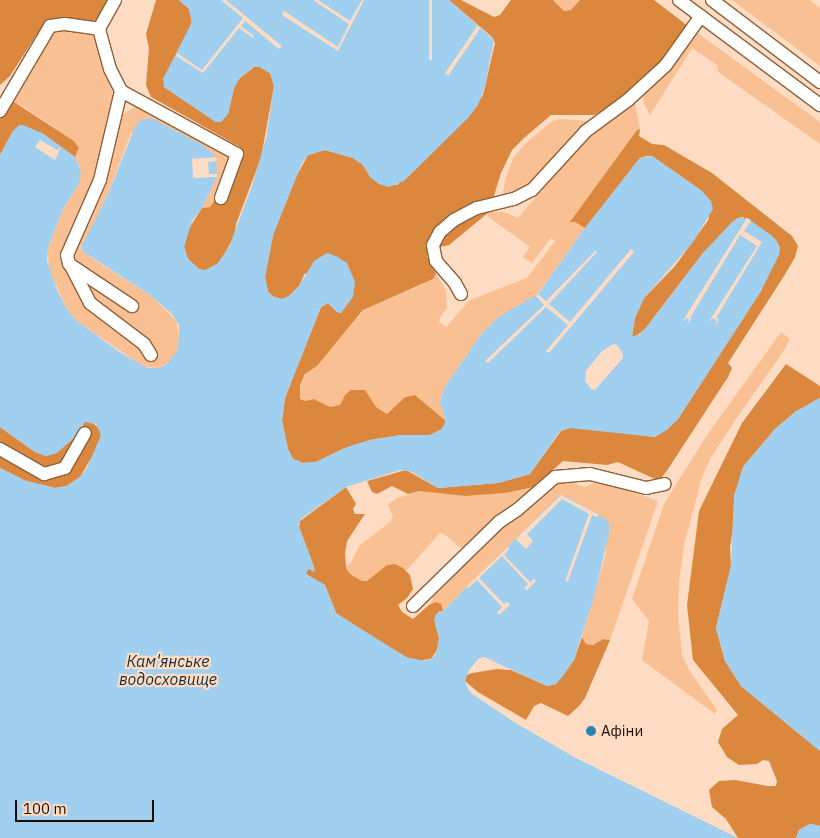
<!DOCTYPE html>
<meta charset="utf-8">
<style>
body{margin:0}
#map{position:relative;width:820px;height:838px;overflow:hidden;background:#fddcc3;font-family:"IBM Plex Sans",sans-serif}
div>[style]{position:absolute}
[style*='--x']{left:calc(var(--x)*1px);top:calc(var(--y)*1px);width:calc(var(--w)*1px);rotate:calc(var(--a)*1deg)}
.green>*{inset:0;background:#f9c093}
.forest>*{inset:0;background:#db883e}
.water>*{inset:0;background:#a0cff0}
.pier>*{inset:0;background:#fddcc3;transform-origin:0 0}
.roads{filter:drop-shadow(1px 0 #8f5f38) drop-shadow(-1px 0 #8f5f38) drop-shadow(0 1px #8f5f38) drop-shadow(0 -1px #8f5f38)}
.minor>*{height:12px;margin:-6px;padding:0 6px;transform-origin:6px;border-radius:6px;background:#fff}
.dots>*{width:14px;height:14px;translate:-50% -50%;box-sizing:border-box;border:2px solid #fddcc3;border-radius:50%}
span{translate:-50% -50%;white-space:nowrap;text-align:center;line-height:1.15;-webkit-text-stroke:4.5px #fddcc3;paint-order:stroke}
.poi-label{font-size:15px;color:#1d0b00}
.left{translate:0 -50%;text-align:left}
.water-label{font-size:16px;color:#152c3b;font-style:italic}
.scale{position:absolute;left:15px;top:800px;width:139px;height:22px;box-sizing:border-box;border:2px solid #1d0b00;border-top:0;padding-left:6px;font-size:15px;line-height:18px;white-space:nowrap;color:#1d0b00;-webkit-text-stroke:4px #fddcc3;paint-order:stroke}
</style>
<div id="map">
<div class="green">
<i style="clip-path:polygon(553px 0,580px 0,571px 10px,564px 11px)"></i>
<i style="clip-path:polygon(732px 0,809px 0,820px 8px,820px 66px)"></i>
<i style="clip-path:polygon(63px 28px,93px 34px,120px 116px,136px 106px,142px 106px,229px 157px,226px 175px,216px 199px,210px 207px,202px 208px,217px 177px,216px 168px,131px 133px,105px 201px,81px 248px,82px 251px,102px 265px,150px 295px,176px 320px,179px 337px,177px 351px,171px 361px,159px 368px,144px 367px,77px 321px,68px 311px,49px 270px,48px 248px,62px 211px,71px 197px,80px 167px,75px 157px,79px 148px,74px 141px,24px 107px,14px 102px,9px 103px,51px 34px)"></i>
<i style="clip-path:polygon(696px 32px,820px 122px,820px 144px,718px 72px,717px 65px,692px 48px,650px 115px,644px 104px,643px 94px)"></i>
<i style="clip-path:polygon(634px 99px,640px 129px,637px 130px,571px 222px,575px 222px,585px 228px,536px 296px,500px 316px,482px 333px,444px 388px,440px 402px,446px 421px,415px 395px,405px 397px,387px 414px,376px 407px,345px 395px,340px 405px,330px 407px,315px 399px,306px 401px,300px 399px,300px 385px,306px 374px,317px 366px,363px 311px,375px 303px,417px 287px,433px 279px,436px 274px,446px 290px,447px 308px,440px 317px,439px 322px,446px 327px,470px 300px,527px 278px,555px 241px,551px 238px,532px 263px,523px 257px,530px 247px,486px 215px,489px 212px,504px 212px,518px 218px,584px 141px)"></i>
<i style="clip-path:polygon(559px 119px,589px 121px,585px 128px,533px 185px,503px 194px,505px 180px,513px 158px,525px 144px,551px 122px)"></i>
<i style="clip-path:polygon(781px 332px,790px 339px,785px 349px,736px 419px,710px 459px,702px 477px,684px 545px,679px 582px,678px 614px,682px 655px,689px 670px,717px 710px,715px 714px,642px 660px,649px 621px,632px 599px,664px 504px,705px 438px)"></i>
<i style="clip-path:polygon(599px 480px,658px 501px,610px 640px,603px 639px,593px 645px,586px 644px,582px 637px,606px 553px,606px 519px,561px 495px,443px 611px,436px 602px,429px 605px,433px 599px,431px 595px,499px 528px,556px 483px,569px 482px,585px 487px)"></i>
<i style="clip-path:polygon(534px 487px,502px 512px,463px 550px,444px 534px,440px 533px,406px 571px,403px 568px,388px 565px,367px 581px,362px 581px,350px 574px,346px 568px,345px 563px,347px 566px,351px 563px,359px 546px,390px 522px,393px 517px,388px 505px,395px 499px,419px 491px,465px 496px,505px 493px)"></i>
</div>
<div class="forest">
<i style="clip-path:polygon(0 0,110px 0,97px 20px,85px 22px,68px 19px,51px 19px,37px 34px,10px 76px,0 85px)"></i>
<i style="clip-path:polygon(156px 0,179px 0,189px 9px,192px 22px,164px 87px,216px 122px,228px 114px,234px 88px,239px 79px,254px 67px,260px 67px,270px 73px,274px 86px,261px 158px,236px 224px,234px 236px,223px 257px,217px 264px,205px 271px,199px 269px,188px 259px,184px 247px,188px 230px,202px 208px,210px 207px,216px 199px,225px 203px,228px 200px,244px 153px,242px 148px,151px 97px,146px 85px,149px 48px,146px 34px)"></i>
<i style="clip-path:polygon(449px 0,461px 0,494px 17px,500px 15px,511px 0,553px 0,564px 11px,571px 10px,580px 0,654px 0,688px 26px,664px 61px,642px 83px,607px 108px,594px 115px,551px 115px,524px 138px,512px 150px,501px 173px,489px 212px,449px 245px,428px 250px,427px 256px,436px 274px,433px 279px,363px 310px,317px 366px,305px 374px,300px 385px,300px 399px,306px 401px,314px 399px,330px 407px,340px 405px,345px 395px,351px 390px,365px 390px,376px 407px,387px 414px,405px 397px,415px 395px,446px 421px,442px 429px,430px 435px,401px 435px,370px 440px,345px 448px,316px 462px,303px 463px,293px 459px,288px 449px,282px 421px,285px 398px,321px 307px,328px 303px,337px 312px,342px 313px,305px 273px,299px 286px,289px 296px,282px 299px,274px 297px,268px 292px,265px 277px,273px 235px,296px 177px,308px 155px,325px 150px,353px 158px,363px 165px,371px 178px,397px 185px,467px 118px,483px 95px,495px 43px,492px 37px)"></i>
<i style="clip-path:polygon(14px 102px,74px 141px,79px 148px,75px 157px,42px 133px,13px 131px,0 155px,0 118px,9px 103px)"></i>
<i style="clip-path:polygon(640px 129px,639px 136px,652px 144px,664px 145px,712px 173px,792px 236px,798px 246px,795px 257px,784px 276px,728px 363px,732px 368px,728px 377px,668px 469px,659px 481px,618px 462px,607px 465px,563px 461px,534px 487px,505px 493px,465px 496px,419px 491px,408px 494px,392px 486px,377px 494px,372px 492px,367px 481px,406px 470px,438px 488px,498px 483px,530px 474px,561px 431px,570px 428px,588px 428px,655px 437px,678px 419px,761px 291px,780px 248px,743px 217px,738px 218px,703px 253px,645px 329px,635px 337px,632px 336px,635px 318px,644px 298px,675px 266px,709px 219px,702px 191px,652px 156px,647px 156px,640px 158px,585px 228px,575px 222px,570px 222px,637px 130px)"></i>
<i style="clip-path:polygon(786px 364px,820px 386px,820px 398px,795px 412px,775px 429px,743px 467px,730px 548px,731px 566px,716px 628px,725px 661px,741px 686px,820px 751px,820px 826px,810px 824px,799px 830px,796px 838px,738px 838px,726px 819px,712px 807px,709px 790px,719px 781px,735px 780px,768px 786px,776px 786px,777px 781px,769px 761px,763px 760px,757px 764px,739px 765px,727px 757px,718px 742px,722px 729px,738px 715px,693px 660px,687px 605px,699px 511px,742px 423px)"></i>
<i style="clip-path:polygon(90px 421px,100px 429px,101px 435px,96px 450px,80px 477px,67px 486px,55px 488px,26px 481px,0 468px,0 427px,35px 452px,46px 456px,76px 436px,85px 422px)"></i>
<i style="clip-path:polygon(346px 487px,356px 504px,353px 509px,355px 514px,365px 514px,347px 541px,345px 553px,346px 568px,350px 574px,362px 581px,367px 581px,387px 565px,395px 564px,403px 568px,410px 575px,413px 589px,407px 598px,398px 605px,402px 612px,413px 619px,429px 605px,436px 602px,441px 604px,443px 611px,438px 612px,435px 623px,439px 638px,437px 650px,431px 659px,417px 661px,406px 657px,346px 621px,336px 613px,325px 585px,306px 574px,308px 569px,314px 567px,299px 527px,300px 521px)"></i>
<i style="clip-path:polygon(582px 637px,586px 644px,593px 645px,603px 639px,610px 640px,585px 698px,579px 706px,568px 716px,541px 703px,534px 706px,526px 720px,478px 692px,465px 681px,467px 675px,472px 673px,497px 669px,511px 670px,547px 686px,556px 684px,574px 660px)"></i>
</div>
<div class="water">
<i style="clip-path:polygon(evenodd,179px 0,449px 0,494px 40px,485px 86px,478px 105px,468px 118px,404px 181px,389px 187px,379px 184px,371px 178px,363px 165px,353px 158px,325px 150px,308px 155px,302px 163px,273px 235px,265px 277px,268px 292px,274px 297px,282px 299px,289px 296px,299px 286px,314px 261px,327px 253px,336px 256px,347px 263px,355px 282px,353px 297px,341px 313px,337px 312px,328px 303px,321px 307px,285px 398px,282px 421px,288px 449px,293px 459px,303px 463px,316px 462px,345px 448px,370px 440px,401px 435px,430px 435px,442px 429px,446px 421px,440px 402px,444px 388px,482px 333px,500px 316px,538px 294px,585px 228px,640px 158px,652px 156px,702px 191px,711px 201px,713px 209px,693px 242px,644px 298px,635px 318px,632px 336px,639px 335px,645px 329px,703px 253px,732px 222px,738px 218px,747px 218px,771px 235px,777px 241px,780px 248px,779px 255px,761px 291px,678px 419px,667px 430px,655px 437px,570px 428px,560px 431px,530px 474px,498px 483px,438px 488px,412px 472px,400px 470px,346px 487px,302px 518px,298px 524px,314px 567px,315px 572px,308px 569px,306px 574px,325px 585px,336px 613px,406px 657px,425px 661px,435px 656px,437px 650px,439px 638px,434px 619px,436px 614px,443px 611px,559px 496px,565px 496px,606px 519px,609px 524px,609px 533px,594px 597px,574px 660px,563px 676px,556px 684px,547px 686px,484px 657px,478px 659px,469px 670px,465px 681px,468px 689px,472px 694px,514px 722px,576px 758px,738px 838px,0 838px,0 468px,26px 481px,55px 488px,67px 486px,80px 477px,88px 466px,101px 435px,96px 424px,85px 422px,76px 436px,57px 453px,47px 456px,35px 452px,0 427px,0 155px,13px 131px,19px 125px,23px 125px,42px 133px,75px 157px,81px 171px,79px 183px,62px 211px,48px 248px,47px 261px,57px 290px,68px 311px,77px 321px,118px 351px,147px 368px,159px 368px,167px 364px,177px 351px,179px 337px,179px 325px,172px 314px,150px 295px,82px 251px,82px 245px,105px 201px,136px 125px,141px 120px,151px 118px,203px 145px,216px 157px,217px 177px,202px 208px,192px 221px,184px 247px,188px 259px,199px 269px,205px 270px,217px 264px,229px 247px,252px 186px,266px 139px,274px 86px,270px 73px,260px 67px,253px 67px,239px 79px,234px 88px,228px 114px,221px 122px,216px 122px,164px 87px,163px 79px,192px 22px,189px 9px,179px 0,613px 344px,617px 345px,623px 354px,622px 359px,595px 390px,591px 389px,585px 381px,586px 371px,601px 352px,613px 344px)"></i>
<i style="clip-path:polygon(820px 398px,820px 751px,741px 686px,725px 661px,716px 628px,731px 566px,734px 495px,743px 467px,775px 429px,795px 412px)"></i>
<i style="clip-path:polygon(810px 824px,820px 826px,820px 838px,796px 838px,799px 830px)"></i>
</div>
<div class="pier">
<i style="clip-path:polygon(221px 0,226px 0,282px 46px,279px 49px,245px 21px,241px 26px,254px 36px,253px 38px,239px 28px,203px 73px,176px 56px,177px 53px,202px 70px,243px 18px)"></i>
<i style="clip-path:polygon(313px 0,318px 0,350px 21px,362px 0,364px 0,338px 51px,282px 15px,284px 11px,338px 47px,349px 24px)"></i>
<i style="left:429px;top:0;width:3px;height:60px"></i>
<i style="left:477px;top:26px;width:4px;height:57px;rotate:34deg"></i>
<i style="clip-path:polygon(40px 140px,57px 150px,61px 147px,55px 160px,35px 147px)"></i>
<i style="clip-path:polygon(216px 157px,217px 161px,208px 162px,209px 174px,217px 174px,217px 177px,193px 178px,192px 159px)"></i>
<i style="clip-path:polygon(747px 218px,751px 220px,744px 231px,762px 242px,716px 318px,719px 320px,715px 327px,717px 321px,713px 318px,708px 323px,757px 246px,740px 235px,690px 318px,691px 319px,687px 325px,689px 319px,687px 318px,682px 322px)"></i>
<i style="clip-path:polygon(631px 249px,634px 252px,549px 353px,546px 351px,568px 325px,546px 307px,488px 363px,485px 361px,544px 305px,536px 296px,538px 294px,546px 301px,596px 250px,597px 252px,549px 304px,570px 322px)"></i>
<i style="clip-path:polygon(561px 495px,599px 515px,597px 517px,592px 515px,568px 581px,565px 581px,589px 514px,562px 499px,527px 534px,533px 541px,526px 549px,516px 539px)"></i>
<i style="clip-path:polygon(508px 547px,509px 549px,504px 555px,530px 582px,534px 579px,536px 581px,527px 590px,524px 588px,528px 584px,502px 556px,479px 578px,504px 604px,507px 602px,510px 605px,499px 615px,497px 613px,502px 607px,477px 580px,468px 588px,467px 586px)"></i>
</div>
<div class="roads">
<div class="minor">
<i style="--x:115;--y:0;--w:33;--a:119"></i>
<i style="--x:99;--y:29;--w:41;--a:74.6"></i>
<i style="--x:110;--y:69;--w:25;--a:63"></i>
<i style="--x:121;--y:91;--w:132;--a:28.5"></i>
<i style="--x:237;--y:154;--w:47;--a:110"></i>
<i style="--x:679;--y:0;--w:176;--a:36.7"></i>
<i style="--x:712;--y:0;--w:136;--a:37.2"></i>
<i style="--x:121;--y:91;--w:91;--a:103.3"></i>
<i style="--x:100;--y:180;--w:82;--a:113.7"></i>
<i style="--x:67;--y:255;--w:9;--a:77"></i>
<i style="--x:69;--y:264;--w:76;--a:33.7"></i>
<i style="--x:0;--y:111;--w:99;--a:-59.5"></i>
<i style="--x:50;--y:26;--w:15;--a:-8"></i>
<i style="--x:65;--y:24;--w:34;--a:8"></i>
<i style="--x:71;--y:266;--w:42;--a:62.8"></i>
<i style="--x:90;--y:303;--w:68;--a:37.2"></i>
<i style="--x:144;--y:344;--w:13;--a:58"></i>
<i style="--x:461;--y:294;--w:13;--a:-119"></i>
<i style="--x:455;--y:283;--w:29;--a:-131"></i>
<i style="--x:436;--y:261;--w:16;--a:-101"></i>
<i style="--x:433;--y:245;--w:15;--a:-62"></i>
<i style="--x:440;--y:232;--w:18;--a:-41"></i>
<i style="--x:454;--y:220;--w:26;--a:-28"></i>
<i style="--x:477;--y:208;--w:38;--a:-14"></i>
<i style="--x:514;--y:199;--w:20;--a:-27"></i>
<i style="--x:532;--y:190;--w:80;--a:-47.5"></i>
<i style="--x:586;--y:131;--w:52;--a:-36.4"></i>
<i style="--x:628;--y:100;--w:52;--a:-42.6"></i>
<i style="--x:666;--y:65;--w:60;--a:-54.5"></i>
<i style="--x:0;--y:449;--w:51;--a:29.6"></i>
<i style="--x:44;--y:474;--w:22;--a:-16"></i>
<i style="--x:65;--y:468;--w:40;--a:-60.3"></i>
<i style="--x:413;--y:606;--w:120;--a:-44.3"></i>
<i style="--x:499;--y:522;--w:22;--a:-34"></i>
<i style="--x:517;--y:510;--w:50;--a:-41"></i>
<i style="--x:555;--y:477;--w:35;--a:-5"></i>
<i style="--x:590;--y:474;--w:58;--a:14"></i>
<i style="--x:646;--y:488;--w:19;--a:-12"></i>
</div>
</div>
<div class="dots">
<i style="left:591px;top:731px;background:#2e80b1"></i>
</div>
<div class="poi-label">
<span class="left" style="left:601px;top:731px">Афіни</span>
</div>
<div class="water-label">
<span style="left:168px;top:670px">Кам'янське<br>водосховище</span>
</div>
<div class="scale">100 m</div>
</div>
